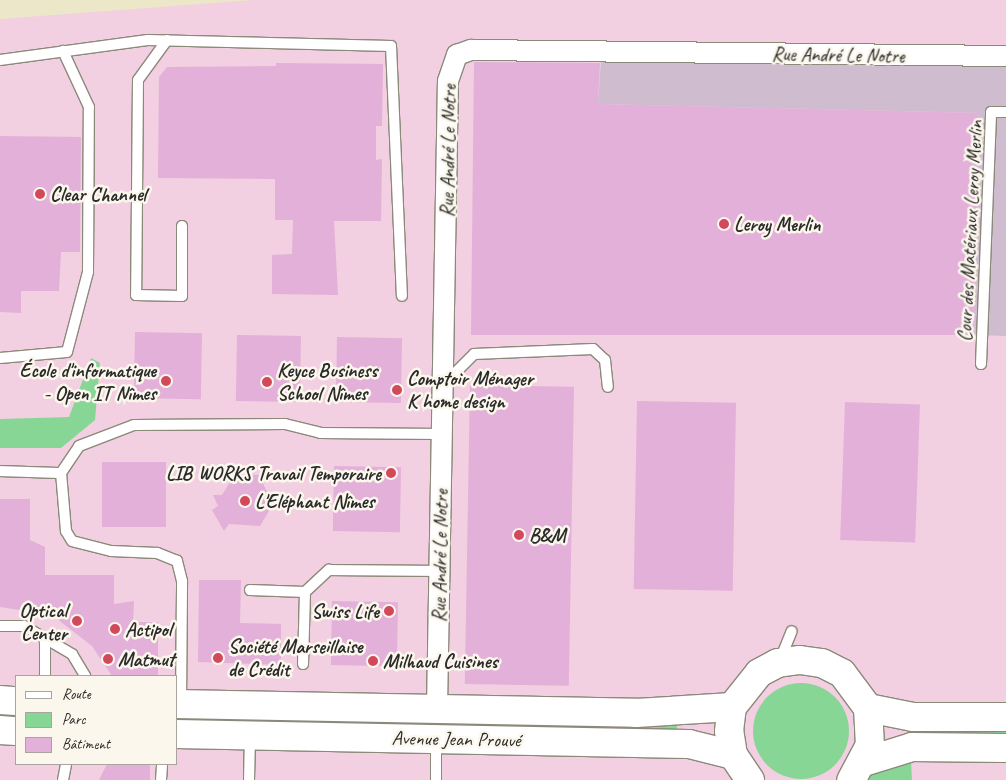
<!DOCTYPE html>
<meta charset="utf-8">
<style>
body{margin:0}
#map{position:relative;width:1006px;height:780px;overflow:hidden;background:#ede7c9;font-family:Caveat,sans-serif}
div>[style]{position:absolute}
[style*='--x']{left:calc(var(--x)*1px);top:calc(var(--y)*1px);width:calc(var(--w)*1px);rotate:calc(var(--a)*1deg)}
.built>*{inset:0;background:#f2cfe1}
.industrial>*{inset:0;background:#cfbdcf}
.green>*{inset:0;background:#88d695;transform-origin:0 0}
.round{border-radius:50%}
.building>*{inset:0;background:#e2b0d8;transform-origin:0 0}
.roads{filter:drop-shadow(1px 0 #8c897a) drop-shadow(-1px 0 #8c897a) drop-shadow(0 1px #8c897a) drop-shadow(0 -1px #8c897a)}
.lane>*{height:10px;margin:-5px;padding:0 5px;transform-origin:5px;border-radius:5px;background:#fff}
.street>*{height:20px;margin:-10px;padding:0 10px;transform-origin:10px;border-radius:10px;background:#fff}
.secondary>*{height:28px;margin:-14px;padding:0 14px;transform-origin:14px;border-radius:14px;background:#fff}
.dots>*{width:14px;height:14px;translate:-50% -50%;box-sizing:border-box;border:2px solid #fbf7ec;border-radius:50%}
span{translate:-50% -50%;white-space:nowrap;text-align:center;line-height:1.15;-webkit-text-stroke:5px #fbf7ec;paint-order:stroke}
.street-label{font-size:20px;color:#2b2b2b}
.poi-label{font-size:20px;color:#2b2b2b;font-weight:700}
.left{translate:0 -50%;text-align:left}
.right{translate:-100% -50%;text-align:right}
.legend{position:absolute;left:15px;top:675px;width:162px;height:90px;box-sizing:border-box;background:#fbf7ec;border:1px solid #a8a59f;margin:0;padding:6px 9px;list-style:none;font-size:15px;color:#2b2b2b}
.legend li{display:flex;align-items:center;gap:10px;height:25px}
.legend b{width:25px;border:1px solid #a8a59f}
</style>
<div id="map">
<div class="built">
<i style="clip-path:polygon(evenodd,254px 0,1006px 0,1006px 780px,0 780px,0 19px,254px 0,16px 676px,176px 676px,176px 764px,16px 764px,16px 676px)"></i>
</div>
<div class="industrial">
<i style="clip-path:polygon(601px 60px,1006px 62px,1006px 336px,974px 335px,979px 113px,598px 104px)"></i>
</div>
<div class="green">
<i style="clip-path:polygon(91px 358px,100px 363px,95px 420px,61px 448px,0 448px,0 419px,69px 417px)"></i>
<i class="round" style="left:753px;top:683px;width:96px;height:96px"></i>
<i style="clip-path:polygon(176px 711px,356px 716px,357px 725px,176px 722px)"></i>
<i style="left:510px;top:718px;width:167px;height:10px;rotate:1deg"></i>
<i style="clip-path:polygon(922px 724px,1006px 726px,1006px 738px,924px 739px)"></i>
<i style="clip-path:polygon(911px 761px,912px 780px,866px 780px,872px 773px)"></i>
</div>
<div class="building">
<i style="clip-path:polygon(474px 62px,600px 63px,598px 104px,979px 113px,974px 335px,471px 335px)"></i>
<i style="clip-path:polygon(276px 63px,383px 64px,382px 126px,376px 126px,376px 160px,382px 159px,381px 221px,334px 221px,338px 295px,272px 294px,272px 255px,292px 254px,293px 220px,275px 220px,275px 179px,158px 178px,159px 77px,167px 67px,276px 66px)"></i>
<i style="clip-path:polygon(0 136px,81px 137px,80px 252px,61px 252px,59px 291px,21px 291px,21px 313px,0 312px)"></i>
<i style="left:135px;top:332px;width:67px;height:66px;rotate:1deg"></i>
<i style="left:237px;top:335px;width:64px;height:66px;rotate:1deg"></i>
<i style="left:337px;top:337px;width:65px;height:65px;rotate:1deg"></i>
<i style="left:470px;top:385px;width:104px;height:299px;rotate:1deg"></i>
<i style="left:637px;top:401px;width:99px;height:188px;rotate:1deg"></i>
<i style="left:845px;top:402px;width:75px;height:138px;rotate:2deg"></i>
<i style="left:102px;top:462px;width:64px;height:65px"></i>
<i style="left:334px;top:466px;width:67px;height:65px;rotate:1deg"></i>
<i style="clip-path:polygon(235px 474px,259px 475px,269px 496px,278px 496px,260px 526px,229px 524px,224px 531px,212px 510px,218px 506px,213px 495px,222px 495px)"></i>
<i style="clip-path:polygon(0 499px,30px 499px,30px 540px,45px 547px,45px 575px,114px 575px,114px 604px,134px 601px,133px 622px,158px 622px,158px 676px,112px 676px,92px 646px,52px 615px,0 607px)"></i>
<i style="clip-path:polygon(199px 580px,241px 580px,240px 623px,281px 624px,281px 665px,198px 662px)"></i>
<i style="left:332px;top:601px;width:66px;height:64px;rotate:1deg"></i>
<i style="clip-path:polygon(107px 764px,150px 764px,150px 780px,99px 780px)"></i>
</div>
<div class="roads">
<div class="lane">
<i style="--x:167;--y:40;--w:49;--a:125.9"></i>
<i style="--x:138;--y:80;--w:215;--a:90.5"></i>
<i style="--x:136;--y:295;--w:46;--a:1.2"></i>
<i style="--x:182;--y:296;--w:70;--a:-90"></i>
<i style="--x:0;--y:60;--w:149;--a:-7.7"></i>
<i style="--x:148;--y:40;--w:243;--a:1.4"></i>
<i style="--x:391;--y:46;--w:250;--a:87.5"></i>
<i style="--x:0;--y:358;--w:67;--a:-5.1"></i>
<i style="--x:67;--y:352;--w:83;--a:-75.3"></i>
<i style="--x:88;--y:272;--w:165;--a:-89.7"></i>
<i style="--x:89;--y:107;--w:62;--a:-114.9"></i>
<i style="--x:981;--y:364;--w:252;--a:-87.7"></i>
<i style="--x:991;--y:112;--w:15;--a:0"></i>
<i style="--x:444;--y:375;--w:10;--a:-6"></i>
<i style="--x:454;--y:374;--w:28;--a:-45"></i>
<i style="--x:474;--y:354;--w:119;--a:-2.4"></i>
<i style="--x:593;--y:349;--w:16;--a:43"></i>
<i style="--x:605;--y:360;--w:27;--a:84"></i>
<i style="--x:0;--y:471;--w:61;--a:1.9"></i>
<i style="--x:250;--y:590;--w:55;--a:2.1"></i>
<i style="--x:0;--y:626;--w:24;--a:0"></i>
<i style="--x:24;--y:626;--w:56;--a:30.3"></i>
<i style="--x:72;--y:654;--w:26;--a:59"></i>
<i style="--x:45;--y:638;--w:38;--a:90"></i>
<i style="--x:780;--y:660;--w:31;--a:-68"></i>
<i style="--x:303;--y:664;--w:72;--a:-88.4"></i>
<i style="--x:305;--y:592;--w:33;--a:-43"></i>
<i style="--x:329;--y:570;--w:111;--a:0.5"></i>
<i style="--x:181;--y:703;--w:122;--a:-89.5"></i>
<i style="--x:182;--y:581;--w:21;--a:-104"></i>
<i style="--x:177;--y:561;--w:22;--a:-158"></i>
<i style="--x:157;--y:553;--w:46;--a:-177.5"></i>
<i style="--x:111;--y:551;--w:40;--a:-165.6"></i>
<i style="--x:72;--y:541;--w:12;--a:-121"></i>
<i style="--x:66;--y:531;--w:58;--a:-94.9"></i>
<i style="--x:61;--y:473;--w:32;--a:-56"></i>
<i style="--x:79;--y:446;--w:59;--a:-20.9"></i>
<i style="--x:134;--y:425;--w:151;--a:-0.4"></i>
<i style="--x:285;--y:424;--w:36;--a:14"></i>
<i style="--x:320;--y:433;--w:123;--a:0.5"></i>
<i style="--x:63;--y:780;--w:16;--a:-79"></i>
<i style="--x:161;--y:780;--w:16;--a:-86"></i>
<i style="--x:249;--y:780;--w:44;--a:-88.7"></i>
<i style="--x:436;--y:780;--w:39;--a:-90"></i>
</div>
<div class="street">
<i style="--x:437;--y:709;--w:628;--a:-89"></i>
<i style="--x:448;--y:81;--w:28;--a:-71"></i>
<i style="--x:457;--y:55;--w:15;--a:-20"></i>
<i style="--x:471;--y:50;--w:535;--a:0.64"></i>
</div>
<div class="secondary">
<i style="--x:0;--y:700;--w:16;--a:4"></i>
<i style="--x:176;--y:704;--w:460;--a:1.1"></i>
<i style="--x:636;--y:713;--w:96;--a:-3.6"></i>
<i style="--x:868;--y:708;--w:46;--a:11.3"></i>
<i style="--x:913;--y:717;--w:93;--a:0"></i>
<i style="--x:0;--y:730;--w:16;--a:4"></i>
<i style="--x:176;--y:734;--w:513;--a:1.12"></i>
<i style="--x:689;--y:744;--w:45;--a:14"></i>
<i style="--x:864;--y:762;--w:50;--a:-17.4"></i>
<i style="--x:912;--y:747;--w:94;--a:0.6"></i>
<i style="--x:750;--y:780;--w:30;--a:-124"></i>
<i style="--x:733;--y:755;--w:24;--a:-99"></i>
<i style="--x:729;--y:731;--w:24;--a:-83"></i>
<i style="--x:732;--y:707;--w:43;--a:-51.5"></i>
<i style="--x:759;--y:673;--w:21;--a:-28"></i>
<i style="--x:778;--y:663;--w:22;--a:-8"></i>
<i style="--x:800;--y:660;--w:22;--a:8"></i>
<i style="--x:822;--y:663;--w:22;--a:27"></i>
<i style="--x:842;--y:673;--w:44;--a:53.4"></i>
<i style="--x:868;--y:708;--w:37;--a:87"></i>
<i style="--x:870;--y:745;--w:40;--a:118"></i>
</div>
</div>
<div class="dots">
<i style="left:40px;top:194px;background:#d1495b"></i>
<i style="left:724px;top:224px;background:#d1495b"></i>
<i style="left:166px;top:381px;background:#d1495b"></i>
<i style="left:267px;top:382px;background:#d1495b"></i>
<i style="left:397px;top:390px;background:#d1495b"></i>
<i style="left:391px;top:473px;background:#d1495b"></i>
<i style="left:245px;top:501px;background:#d1495b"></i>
<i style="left:519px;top:535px;background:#d1495b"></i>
<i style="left:389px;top:611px;background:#d1495b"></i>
<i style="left:77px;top:621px;background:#d1495b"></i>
<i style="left:115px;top:629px;background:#d1495b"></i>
<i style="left:218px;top:658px;background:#d1495b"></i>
<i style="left:108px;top:659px;background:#d1495b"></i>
<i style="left:373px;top:661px;background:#d1495b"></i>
</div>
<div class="street-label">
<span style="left:838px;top:55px;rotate:1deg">Rue André Le Notre</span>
<span style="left:448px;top:151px;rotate:-89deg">Rue André Le Notre</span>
<span style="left:970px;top:231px;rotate:-87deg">Cour des Matériaux Leroy Merlin</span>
<span style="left:440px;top:556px;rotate:-89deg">Rue André Le Notre</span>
<span style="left:456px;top:739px;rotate:1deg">Avenue Jean Prouvé</span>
</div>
<div class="poi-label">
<span class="left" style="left:50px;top:194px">Clear Channel</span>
<span class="left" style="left:734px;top:224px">Leroy Merlin</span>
<span class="right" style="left:156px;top:382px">École d'informatique<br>- Open IT Nîmes</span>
<span class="left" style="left:277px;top:382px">Keyce Business<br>School Nîmes</span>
<span class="left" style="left:407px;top:390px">Comptoir Ménager<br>K home design</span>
<span class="right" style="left:381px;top:473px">LIB WORKS Travail Temporaire</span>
<span class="left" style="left:255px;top:501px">L'Eléphant Nîmes</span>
<span class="left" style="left:529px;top:535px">B&amp;M</span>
<span class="right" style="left:67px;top:622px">Optical<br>Center</span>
<span class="right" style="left:379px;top:611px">Swiss Life</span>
<span class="left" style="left:125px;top:629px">Actipol</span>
<span class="left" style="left:228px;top:658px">Société Marseillaise<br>de Crédit</span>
<span class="left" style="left:118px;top:659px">Matmut</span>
<span class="left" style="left:383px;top:661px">Milhaud Cuisines</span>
</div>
<ul class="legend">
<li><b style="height:6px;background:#fff"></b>Route</li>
<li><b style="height:14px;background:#88d695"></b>Parc</li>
<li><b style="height:14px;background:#e2b0d8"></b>Bâtiment</li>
</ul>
</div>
